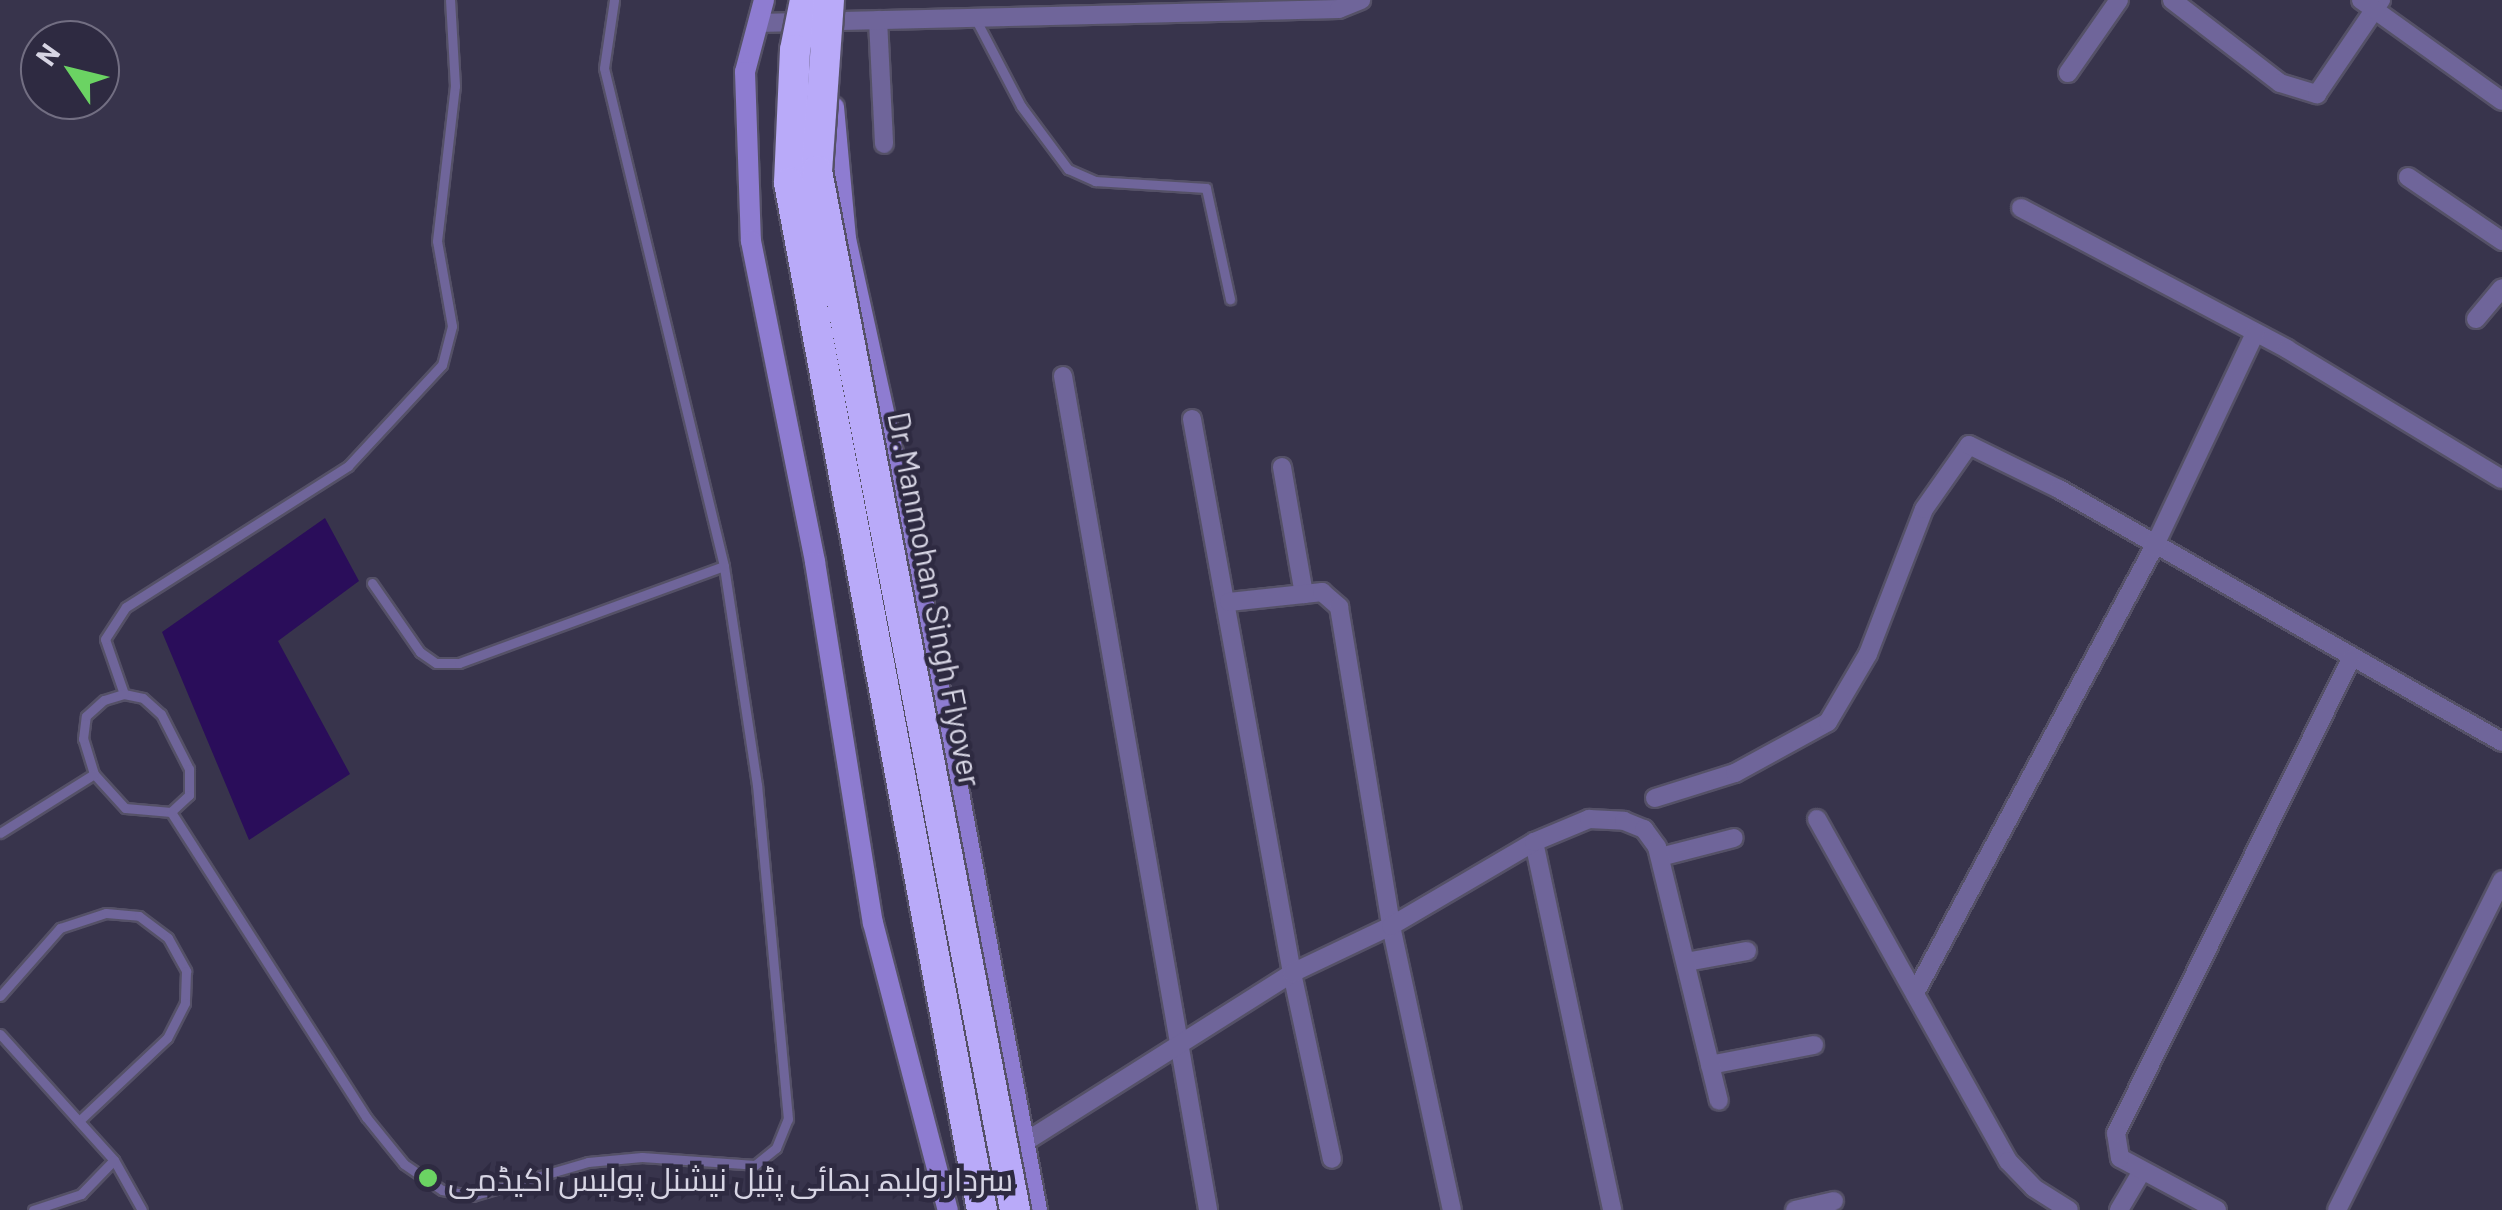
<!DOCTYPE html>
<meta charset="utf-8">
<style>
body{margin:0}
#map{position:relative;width:2502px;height:1210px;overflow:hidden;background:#38344c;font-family:Barlow,Cairo,sans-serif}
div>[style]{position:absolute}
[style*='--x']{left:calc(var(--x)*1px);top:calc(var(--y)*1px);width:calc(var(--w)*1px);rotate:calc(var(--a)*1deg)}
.water>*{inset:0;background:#2a0d5a}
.roads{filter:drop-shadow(2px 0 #555167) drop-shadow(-2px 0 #555167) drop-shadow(0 2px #555167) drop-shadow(0 -2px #555167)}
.lane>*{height:9px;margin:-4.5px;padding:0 4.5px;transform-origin:4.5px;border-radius:4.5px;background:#6f659a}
.street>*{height:18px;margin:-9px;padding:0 9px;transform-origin:9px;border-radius:9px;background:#6f659a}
.secondary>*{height:20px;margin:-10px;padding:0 10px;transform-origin:10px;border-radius:10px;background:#8e7cd1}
.bridges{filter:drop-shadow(2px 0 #555167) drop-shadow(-2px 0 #555167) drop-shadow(0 2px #555167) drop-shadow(0 -2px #555167)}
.highway-bridge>*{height:30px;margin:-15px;padding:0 15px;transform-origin:15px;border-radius:15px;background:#b9aaf9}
.dots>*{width:28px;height:28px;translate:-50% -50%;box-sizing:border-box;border:5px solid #2e2a41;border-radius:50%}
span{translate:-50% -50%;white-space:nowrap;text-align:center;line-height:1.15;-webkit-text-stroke:9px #2e2a41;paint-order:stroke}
.street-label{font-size:32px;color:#d7d5e4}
.poi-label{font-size:32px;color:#d7d5e4}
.left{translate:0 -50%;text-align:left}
.north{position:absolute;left:20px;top:20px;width:100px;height:100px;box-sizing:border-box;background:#2e2a41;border:2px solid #726e82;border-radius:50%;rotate:305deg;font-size:28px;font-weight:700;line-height:40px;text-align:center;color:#d7d5e4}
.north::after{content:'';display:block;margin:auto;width:35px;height:45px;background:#6bd363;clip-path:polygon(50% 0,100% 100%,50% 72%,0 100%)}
</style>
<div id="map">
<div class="water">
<i style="clip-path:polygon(325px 518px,359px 581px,278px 641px,350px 774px,249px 840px,162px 632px)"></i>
</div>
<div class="roads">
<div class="lane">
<i style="--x:975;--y:18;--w:99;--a:62.4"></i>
<i style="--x:1021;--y:106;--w:79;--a:53.3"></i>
<i style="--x:1068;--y:169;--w:30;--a:24"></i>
<i style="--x:1095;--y:181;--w:111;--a:3.6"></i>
<i style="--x:1206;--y:188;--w:114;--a:77.8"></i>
<i style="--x:372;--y:583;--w:84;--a:55.2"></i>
<i style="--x:420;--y:652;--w:19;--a:35"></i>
<i style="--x:436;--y:663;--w:23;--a:0"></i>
<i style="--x:459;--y:663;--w:282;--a:-20.1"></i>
<i style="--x:124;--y:694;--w:58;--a:-109.1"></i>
<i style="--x:105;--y:639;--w:38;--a:-57"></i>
<i style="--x:126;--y:607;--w:263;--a:-32.4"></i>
<i style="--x:348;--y:466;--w:138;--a:-47.1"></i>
<i style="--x:442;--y:365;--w:40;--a:-75.6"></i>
<i style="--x:452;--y:326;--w:86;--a:-100"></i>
<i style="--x:437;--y:241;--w:156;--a:-83.4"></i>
<i style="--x:455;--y:86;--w:86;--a:-93.3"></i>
<i style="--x:124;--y:694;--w:19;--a:12"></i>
<i style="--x:143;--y:698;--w:24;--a:42"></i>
<i style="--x:161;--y:714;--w:62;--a:63"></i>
<i style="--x:189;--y:769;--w:26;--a:90"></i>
<i style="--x:189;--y:795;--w:25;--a:137"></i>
<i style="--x:171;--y:812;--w:46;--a:-175"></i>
<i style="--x:125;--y:808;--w:46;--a:-132.4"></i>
<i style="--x:94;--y:774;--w:37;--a:-107"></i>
<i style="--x:83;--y:739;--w:23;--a:-83"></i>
<i style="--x:86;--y:716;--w:24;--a:-42"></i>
<i style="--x:104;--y:700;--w:21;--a:-17"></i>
<i style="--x:171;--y:812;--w:362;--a:57.4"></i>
<i style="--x:366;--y:1117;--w:60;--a:51"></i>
<i style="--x:404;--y:1164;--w:46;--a:34.4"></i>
<i style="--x:442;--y:1190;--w:31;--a:11"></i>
<i style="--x:472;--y:1196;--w:121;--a:-16.3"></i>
<i style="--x:588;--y:1162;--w:54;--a:-5.3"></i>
<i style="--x:642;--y:1157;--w:113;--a:4"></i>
<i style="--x:755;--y:1165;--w:27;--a:-39"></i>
<i style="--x:776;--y:1148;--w:31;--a:-68"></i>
<i style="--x:788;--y:1119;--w:335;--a:-95.3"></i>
<i style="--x:757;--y:785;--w:221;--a:-98.6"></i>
<i style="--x:724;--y:566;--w:512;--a:-103.55"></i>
<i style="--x:604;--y:68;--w:69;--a:-81.6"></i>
<i style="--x:0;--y:833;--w:111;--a:-32.1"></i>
<i style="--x:0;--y:996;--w:91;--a:-48.6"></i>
<i style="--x:60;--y:928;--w:48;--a:-18.1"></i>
<i style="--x:106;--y:913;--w:33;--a:5"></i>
<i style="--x:139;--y:916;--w:36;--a:37"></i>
<i style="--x:168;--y:938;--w:38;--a:61"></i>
<i style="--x:186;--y:971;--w:32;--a:92"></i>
<i style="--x:185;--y:1003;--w:39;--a:117"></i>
<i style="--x:167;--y:1038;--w:121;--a:136.7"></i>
<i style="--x:0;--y:1034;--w:170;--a:47.9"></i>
<i style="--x:114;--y:1160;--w:57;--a:60.8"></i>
<i style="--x:33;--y:1210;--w:51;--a:-18.4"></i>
<i style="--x:81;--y:1194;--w:47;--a:-45.9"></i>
</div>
<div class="street">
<i style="--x:2172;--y:0;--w:136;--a:37.5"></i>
<i style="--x:2280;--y:83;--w:39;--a:17"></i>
<i style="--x:2317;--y:94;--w:114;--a:-55.8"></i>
<i style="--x:2361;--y:0;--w:173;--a:35.6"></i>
<i style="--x:878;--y:20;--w:124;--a:87.2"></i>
<i style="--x:758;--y:23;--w:581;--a:-1.38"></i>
<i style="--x:1339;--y:9;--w:24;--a:-22"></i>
<i style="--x:2068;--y:73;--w:89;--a:-55.1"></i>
<i style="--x:2408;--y:177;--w:114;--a:34.2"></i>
<i style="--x:2021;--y:208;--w:301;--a:27.9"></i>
<i style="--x:2287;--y:349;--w:251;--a:31.2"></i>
<i style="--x:2476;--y:319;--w:40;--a:-50"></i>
<i style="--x:1063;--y:376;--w:846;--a:80.13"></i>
<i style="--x:1192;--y:419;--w:563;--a:79.77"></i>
<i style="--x:1292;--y:973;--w:190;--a:77.9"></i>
<i style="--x:1282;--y:467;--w:129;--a:80.2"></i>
<i style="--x:1229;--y:602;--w:94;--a:-6.1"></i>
<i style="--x:1322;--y:592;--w:23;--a:41"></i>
<i style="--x:1339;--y:607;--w:323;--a:80.7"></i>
<i style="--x:1391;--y:926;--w:290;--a:77.9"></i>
<i style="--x:1655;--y:798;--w:84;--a:-17.4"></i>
<i style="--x:1735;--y:773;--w:106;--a:-28.7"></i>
<i style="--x:1828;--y:722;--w:79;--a:-59.5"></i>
<i style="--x:1868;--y:654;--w:155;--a:-68.9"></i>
<i style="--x:1924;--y:509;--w:78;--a:-54.9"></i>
<i style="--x:1969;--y:445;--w:100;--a:26.1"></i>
<i style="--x:2059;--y:489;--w:510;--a:29.73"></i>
<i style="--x:1817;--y:819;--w:392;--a:60.8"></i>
<i style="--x:2008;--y:1161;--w:37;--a:46"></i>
<i style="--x:2034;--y:1188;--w:41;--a:32.2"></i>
<i style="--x:1534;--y:842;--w:376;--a:78"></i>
<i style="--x:1660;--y:857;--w:76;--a:-14.4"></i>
<i style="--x:1686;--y:962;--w:62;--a:-10.2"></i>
<i style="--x:1915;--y:993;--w:506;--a:-61.81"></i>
<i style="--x:2154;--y:547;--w:237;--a:-64.7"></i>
<i style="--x:1710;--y:1065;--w:106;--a:-10.9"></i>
<i style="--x:1014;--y:1149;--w:329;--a:-32.3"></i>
<i style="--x:1292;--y:973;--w:110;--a:-25.4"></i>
<i style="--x:1391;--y:926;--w:166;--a:-30.4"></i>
<i style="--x:1534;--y:842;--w:60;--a:-22.7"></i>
<i style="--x:1589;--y:819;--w:35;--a:3"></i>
<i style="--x:1624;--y:821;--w:22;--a:22"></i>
<i style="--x:1644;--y:829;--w:22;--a:54"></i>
<i style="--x:1657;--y:847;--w:261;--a:76.3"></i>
<i style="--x:1795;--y:1210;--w:40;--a:-13"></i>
<i style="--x:2119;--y:1210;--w:45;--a:-59.5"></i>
<i style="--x:2217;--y:1210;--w:110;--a:-151.8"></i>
<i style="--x:2120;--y:1158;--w:25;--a:-99"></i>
<i style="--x:2116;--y:1133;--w:529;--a:-63.63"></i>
<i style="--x:2337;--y:1210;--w:369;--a:-63.4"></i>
</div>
<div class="secondary">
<i style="--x:764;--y:0;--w:74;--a:104.8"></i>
<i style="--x:745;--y:72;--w:169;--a:88"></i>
<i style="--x:751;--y:241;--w:327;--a:78.7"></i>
<i style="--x:815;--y:562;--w:366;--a:80.9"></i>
<i style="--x:873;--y:923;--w:297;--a:75.4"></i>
<i style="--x:834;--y:107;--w:133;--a:84.8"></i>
<i style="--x:846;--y:239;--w:293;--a:77.6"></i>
<i style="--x:909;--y:525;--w:697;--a:79.42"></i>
</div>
</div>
<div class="bridges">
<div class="highway-bridge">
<i style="--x:805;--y:0;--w:51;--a:101.3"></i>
<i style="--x:795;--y:50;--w:133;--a:92.6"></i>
<i style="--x:789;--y:183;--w:1045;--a:79.36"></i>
<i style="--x:829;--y:0;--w:171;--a:94"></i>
<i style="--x:817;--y:171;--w:1058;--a:79.21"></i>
</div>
</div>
<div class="dots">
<i style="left:428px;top:1178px;background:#6bd363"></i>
</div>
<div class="street-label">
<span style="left:936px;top:599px;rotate:79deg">Dr.Manmohan Singh Flyover</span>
</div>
<div class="poi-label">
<span class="left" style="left:448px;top:1178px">سردار ولبھ بھائی پٹیل نیشنل پولیس اکیڈمی</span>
</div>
<div class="north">N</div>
</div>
